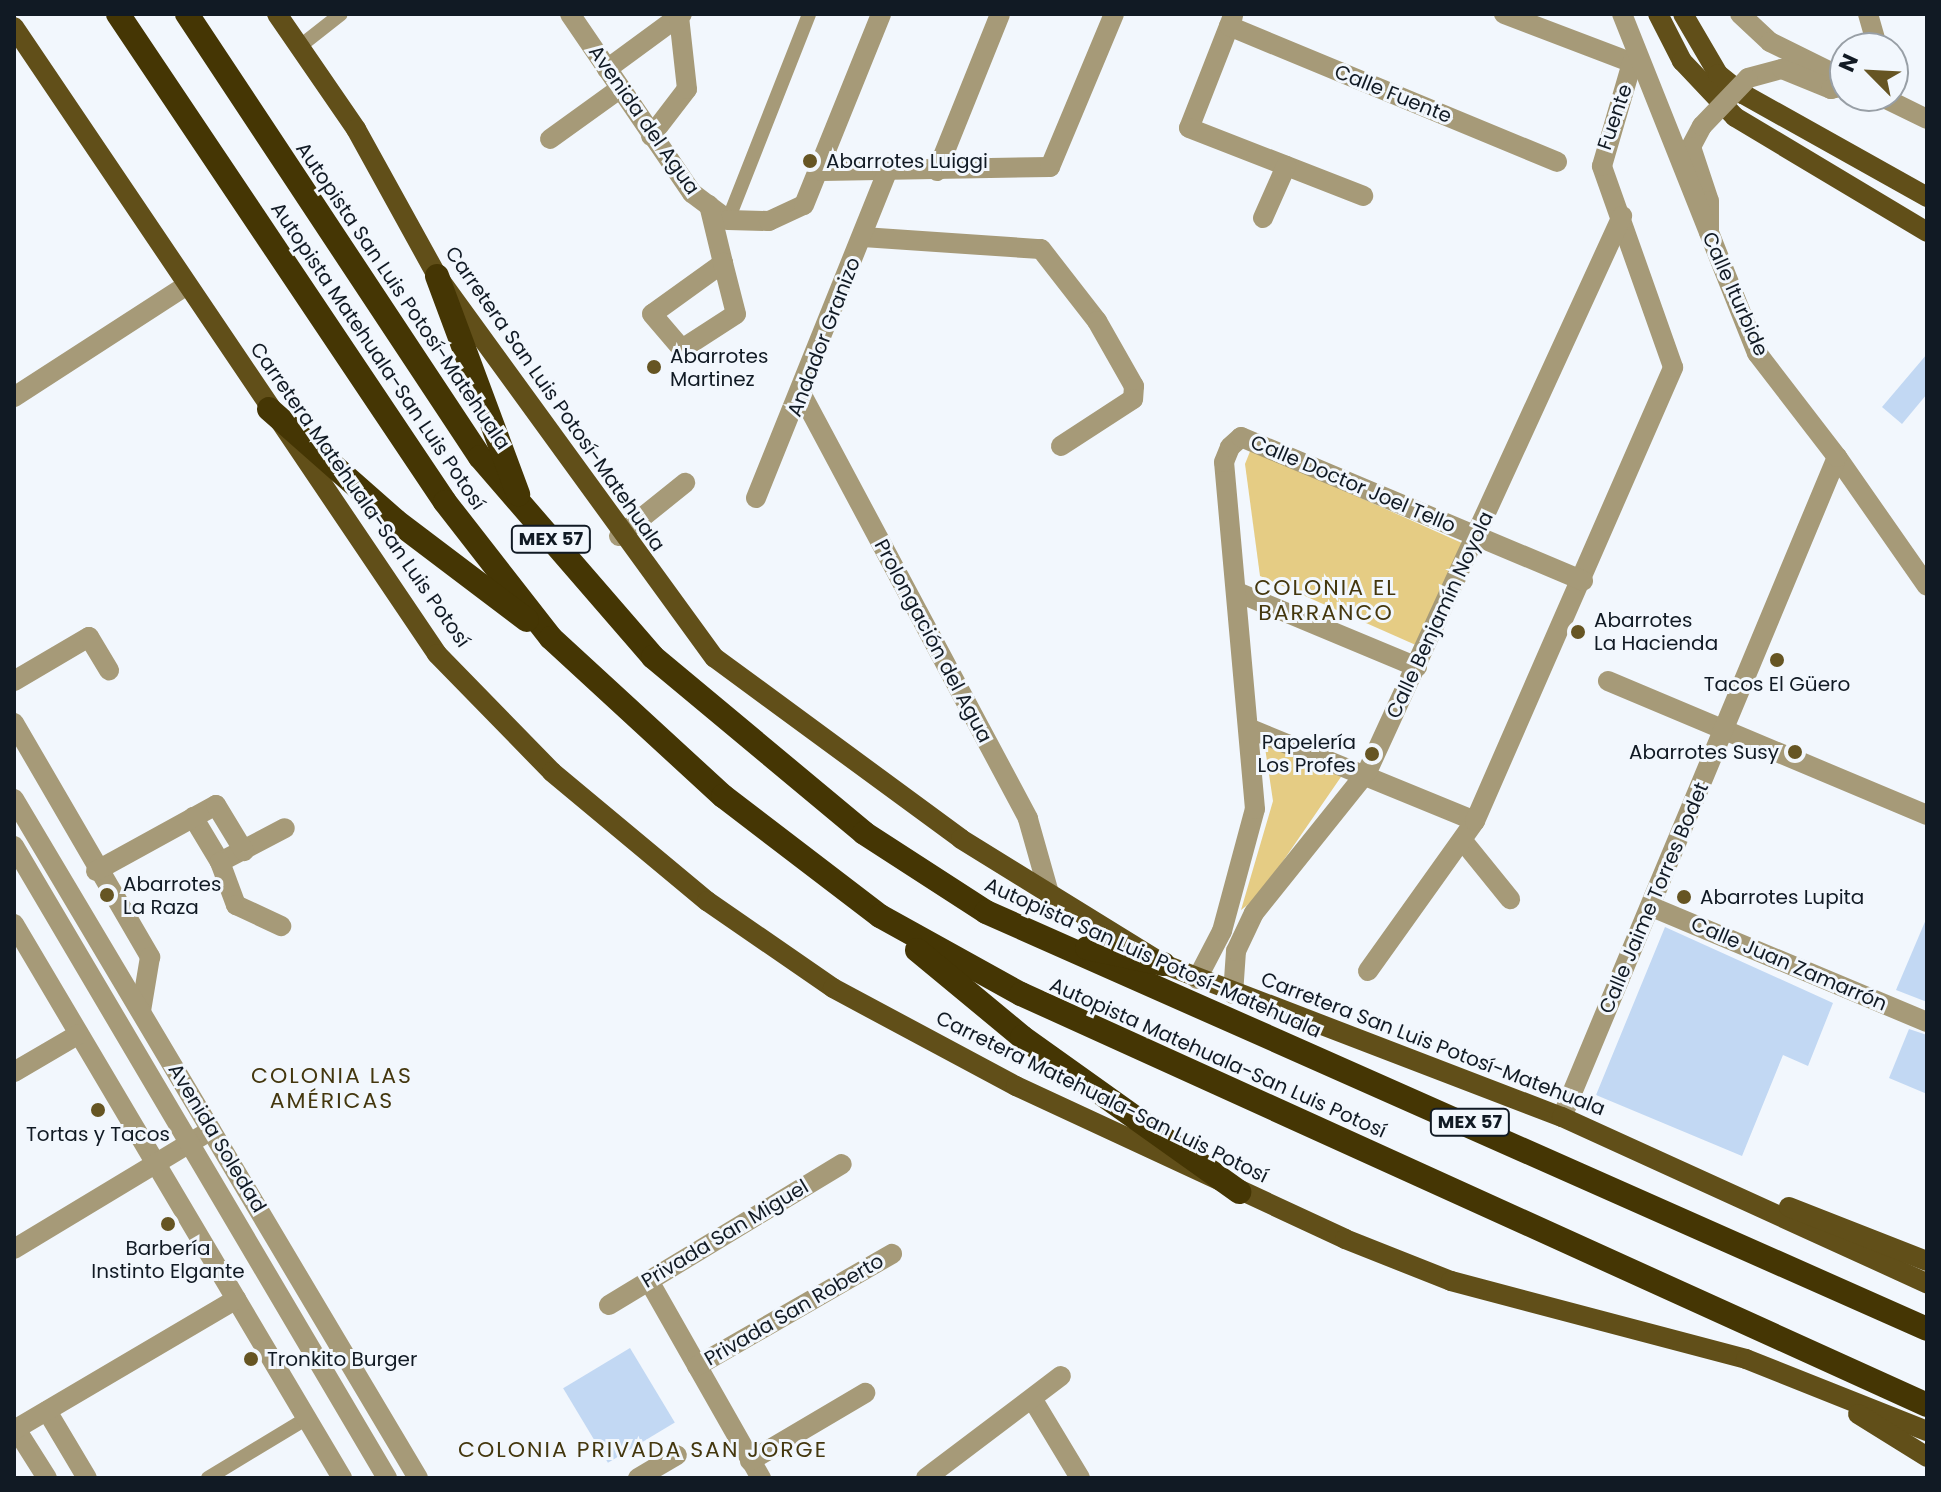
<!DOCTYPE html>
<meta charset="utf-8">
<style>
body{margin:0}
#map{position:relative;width:1941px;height:1492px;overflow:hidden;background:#f2f7fd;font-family:Poppins,sans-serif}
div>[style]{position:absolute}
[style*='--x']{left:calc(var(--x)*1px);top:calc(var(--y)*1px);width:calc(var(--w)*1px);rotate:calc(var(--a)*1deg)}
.green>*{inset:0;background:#e5cc84}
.building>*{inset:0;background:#c2d8f3;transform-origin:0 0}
.pedestrian>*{height:14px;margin:-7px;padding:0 7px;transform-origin:7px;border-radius:7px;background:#a69a78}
.minor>*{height:20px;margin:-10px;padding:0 10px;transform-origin:10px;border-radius:10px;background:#a69a78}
.tertiary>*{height:20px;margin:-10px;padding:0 10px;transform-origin:10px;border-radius:10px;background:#a69a78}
.primary>*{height:20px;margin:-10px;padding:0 10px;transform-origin:10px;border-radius:10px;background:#614f19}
.motorway>*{height:24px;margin:-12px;padding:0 12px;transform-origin:12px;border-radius:12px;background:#453604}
.minor-bridge>*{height:20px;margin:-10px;padding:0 10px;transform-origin:10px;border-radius:10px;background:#a69a78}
.dots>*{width:22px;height:22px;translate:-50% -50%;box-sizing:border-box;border:4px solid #f2f7fd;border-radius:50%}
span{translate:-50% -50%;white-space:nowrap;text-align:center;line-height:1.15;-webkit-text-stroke:6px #f2f7fd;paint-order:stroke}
.shield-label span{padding:2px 6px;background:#f2f7fd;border:2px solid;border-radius:6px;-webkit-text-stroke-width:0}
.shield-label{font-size:18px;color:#111a24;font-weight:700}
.street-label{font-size:20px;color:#111a24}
.poi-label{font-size:20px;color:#111a24}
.left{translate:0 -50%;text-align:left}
.right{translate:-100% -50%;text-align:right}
.neighbourhood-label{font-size:22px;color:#44370e;letter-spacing:2px}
.frame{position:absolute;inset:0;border:16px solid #111a24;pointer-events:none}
.north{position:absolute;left:1829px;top:32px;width:80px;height:80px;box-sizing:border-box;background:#f2f7fd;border:2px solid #989fa6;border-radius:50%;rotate:294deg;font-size:22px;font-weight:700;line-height:32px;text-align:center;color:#111a24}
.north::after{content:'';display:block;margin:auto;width:28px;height:36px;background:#665523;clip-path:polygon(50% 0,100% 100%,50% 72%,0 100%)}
</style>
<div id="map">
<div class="green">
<i style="clip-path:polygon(1251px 449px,1462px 543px,1418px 646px,1260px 576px,1245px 464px)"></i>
<i style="clip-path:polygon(1264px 741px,1343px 774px,1259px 896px,1241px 910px,1273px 801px)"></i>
</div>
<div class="building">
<i style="clip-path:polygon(1927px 354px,1927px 394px,1902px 424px,1882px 407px)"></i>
<i style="clip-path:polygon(1927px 917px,1927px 1002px,1896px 990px)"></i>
<i style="clip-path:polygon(1665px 927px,1833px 1003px,1808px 1066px,1783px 1055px,1742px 1156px,1596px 1095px)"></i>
<i style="clip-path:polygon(1909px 1029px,1927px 1035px,1927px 1094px,1889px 1078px)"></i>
<i style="left:630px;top:1348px;width:87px;height:78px;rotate:59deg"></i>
</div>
<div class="pedestrian">
<i style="--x:299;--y:47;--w:53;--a:-38.2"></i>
<i style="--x:728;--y:220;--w:221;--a:-68.5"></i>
<i style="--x:208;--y:1478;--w:116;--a:-31.2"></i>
</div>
<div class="minor">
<i style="--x:570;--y:14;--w:217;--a:55.7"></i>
<i style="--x:692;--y:193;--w:45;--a:36.9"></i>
<i style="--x:728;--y:220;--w:41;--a:1.4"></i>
<i style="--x:769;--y:221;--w:38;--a:-25"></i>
<i style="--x:804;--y:205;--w:206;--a:-68"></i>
<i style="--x:1504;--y:14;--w:143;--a:20.8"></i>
<i style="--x:1740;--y:14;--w:41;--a:43"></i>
<i style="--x:1770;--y:42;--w:84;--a:26.3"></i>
<i style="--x:1868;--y:14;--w:35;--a:74"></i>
<i style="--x:1233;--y:16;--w:120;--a:111.4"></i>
<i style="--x:1189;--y:128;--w:187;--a:21.3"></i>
<i style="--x:1229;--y:26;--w:355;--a:22.5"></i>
<i style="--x:607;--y:69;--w:93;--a:-36.3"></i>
<i style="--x:1748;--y:78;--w:35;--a:-15"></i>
<i style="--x:1782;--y:69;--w:53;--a:22.2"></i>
<i style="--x:1831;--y:89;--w:14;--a:-12"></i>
<i style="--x:1880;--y:96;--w:52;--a:26.1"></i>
<i style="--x:1702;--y:126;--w:24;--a:118"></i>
<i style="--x:1691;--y:147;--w:57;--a:71.6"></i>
<i style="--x:1709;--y:201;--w:31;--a:90"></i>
<i style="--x:651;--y:136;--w:59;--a:-52.5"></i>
<i style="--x:687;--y:89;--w:73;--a:-96.3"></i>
<i style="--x:550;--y:139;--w:87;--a:-35.7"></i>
<i style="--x:822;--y:171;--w:228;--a:-1"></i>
<i style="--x:1050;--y:167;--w:166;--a:-67.3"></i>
<i style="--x:937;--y:171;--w:169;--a:-68.1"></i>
<i style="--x:709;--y:205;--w:60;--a:76.4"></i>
<i style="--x:723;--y:263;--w:87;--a:144.3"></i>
<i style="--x:652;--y:314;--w:46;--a:49.4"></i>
<i style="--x:682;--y:349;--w:64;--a:-32.9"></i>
<i style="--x:736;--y:314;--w:53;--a:-104.3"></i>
<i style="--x:1263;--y:218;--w:57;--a:-66.1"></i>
<i style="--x:863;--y:237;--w:178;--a:3.9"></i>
<i style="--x:1041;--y:249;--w:91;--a:52.1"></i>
<i style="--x:1097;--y:321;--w:75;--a:60.4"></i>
<i style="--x:1134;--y:386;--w:13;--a:94"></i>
<i style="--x:1133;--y:399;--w:86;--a:146.9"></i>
<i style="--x:802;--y:395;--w:480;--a:61.9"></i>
<i style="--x:1028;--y:819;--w:77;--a:74.2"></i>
<i style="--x:14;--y:397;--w:206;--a:-32.9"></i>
<i style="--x:1837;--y:457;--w:157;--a:55.1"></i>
<i style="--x:756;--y:498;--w:348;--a:-68.1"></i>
<i style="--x:619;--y:536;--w:85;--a:-38.8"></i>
<i style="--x:1237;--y:592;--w:195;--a:22.6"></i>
<i style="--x:14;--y:681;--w:87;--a:-30.4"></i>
<i style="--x:89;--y:637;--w:39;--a:59"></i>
<i style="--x:1608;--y:681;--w:346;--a:22.8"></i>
<i style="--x:14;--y:723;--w:271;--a:59.8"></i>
<i style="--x:150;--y:957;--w:55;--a:99.5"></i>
<i style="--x:1253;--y:730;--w:240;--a:22.3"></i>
<i style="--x:193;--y:817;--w:52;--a:59"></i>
<i style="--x:220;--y:862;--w:73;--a:-27.6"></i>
<i style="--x:1463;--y:841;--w:75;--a:51"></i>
<i style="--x:220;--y:862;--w:46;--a:69.6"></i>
<i style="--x:236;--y:905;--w:50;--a:25"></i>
<i style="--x:96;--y:871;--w:137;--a:-28.8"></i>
<i style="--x:216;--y:805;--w:54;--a:58.7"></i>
<i style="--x:1652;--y:907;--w:298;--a:22.7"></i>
<i style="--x:14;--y:924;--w:644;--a:59.37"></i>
<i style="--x:1368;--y:971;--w:184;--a:-54.5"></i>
<i style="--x:1475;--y:821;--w:495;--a:-66.4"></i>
<i style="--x:1673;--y:367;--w:213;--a:-109.5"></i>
<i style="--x:1602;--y:166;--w:107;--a:-73.8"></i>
<i style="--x:1197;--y:979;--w:54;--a:-62.5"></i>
<i style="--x:1222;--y:931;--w:126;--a:-74.9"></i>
<i style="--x:1255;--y:809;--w:348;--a:-95.1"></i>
<i style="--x:1224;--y:462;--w:16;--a:-68"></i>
<i style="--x:1230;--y:447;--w:15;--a:-42"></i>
<i style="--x:1241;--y:437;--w:371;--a:22.8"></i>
<i style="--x:1233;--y:994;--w:43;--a:-86"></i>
<i style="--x:1236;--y:951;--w:42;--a:-64.7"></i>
<i style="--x:1254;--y:913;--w:181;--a:-51.3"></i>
<i style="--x:1367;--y:772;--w:612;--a:-65.36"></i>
<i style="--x:14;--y:1072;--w:75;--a:-30.3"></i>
<i style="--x:14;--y:1249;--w:230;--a:-31.1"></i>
<i style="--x:649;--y:1281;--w:227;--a:60.4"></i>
<i style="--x:609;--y:1305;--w:272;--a:-31.2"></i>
<i style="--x:697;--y:1366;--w:225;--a:-29.9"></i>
<i style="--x:1033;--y:1400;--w:91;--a:58.9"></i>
<i style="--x:47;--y:1411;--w:78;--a:59.2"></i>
<i style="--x:16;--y:1429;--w:58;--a:57.7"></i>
<i style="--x:14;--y:1430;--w:258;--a:-30.5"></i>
<i style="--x:750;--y:1461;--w:134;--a:-30.6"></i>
<i style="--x:638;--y:1478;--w:45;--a:-30.5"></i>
<i style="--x:926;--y:1478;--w:169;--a:-37.1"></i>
</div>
<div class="tertiary">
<i style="--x:14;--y:799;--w:790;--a:59.25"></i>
<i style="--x:14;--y:846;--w:734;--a:59.45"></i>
<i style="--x:1562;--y:1117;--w:715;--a:-67.38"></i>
<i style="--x:1837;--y:457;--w:131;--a:-127.6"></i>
<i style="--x:1757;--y:353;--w:365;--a:-111.7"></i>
</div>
<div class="primary">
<i style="--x:277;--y:14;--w:140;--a:55.5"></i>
<i style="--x:356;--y:129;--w:168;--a:61.1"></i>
<i style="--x:437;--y:276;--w:472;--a:54"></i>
<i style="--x:715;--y:658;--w:305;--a:36.3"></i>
<i style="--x:961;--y:839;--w:238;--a:31.7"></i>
<i style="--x:1163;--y:964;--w:427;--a:21"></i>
<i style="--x:1562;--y:1117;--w:401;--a:24.5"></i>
<i style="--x:1658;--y:14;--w:53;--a:62.9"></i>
<i style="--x:1682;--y:61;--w:77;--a:46.6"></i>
<i style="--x:1735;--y:117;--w:224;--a:30.9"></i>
<i style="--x:1683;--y:14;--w:69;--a:59.7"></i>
<i style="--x:1718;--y:74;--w:32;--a:39"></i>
<i style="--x:1743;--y:94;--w:211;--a:29.2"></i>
<i style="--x:14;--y:27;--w:756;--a:55.99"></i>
<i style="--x:437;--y:654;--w:165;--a:45.7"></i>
<i style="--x:552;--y:772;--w:202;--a:39.8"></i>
<i style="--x:707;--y:901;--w:153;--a:34.6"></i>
<i style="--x:833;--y:988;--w:208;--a:28.2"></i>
<i style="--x:1016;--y:1086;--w:363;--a:24.9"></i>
<i style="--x:1345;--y:1239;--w:114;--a:21.6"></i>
<i style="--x:1451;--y:1281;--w:305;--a:14.8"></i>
<i style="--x:1746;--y:1359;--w:195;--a:21.7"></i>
<i style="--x:1789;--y:1207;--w:148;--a:21.4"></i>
<i style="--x:1858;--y:1414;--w:81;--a:31.9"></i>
</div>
<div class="motorway">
<i style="--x:118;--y:14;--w:587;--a:56.17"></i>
<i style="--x:445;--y:502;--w:172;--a:52.1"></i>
<i style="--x:551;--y:638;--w:234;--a:42.6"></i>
<i style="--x:723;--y:796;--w:198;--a:37.4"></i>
<i style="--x:880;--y:916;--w:161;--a:29"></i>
<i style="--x:1021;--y:994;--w:995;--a:24.4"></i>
<i style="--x:187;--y:14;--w:531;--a:56.52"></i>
<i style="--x:480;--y:457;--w:264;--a:49.1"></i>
<i style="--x:653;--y:657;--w:275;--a:39.8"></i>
<i style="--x:864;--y:833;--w:145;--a:32.9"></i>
<i style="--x:986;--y:912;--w:1029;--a:23.9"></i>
<i style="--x:437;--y:276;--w:233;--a:69.6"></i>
<i style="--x:269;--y:409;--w:169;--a:41.4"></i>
<i style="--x:396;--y:521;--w:164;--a:37.1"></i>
<i style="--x:1087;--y:948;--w:78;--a:11.9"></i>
<i style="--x:917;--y:950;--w:136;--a:39.6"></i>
<i style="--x:1022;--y:1037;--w:267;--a:35.5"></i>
</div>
<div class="minor-bridge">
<i style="--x:1702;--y:126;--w:66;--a:-46.2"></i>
</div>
<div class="dots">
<i style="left:810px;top:161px;background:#665523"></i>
<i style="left:654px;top:367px;background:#665523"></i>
<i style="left:1578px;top:632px;background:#665523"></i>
<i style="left:1777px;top:660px;background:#665523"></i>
<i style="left:1795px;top:752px;background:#665523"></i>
<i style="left:1372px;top:754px;background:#665523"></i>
<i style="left:107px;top:895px;background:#665523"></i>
<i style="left:1684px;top:897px;background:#665523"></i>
<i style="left:98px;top:1110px;background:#665523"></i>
<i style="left:168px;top:1224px;background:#665523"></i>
<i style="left:251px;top:1359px;background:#665523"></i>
</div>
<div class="shield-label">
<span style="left:551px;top:539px">MEX 57</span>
<span style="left:1470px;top:1122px">MEX 57</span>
</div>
<div class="street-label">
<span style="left:1393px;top:94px;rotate:22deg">Calle Fuente</span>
<span style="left:1615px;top:117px;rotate:-71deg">Fuente</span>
<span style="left:644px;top:120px;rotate:55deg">Avenida del Agua</span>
<span style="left:1735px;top:294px;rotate:66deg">Calle Iturbide</span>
<span style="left:403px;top:296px;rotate:56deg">Autopista San Luis Potosí-Matehuala</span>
<span style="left:824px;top:337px;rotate:-69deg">Andador Granizo</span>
<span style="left:378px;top:356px;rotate:56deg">Autopista Matehuala-San Luis Potosí</span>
<span style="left:555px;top:399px;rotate:55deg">Carretera San Luis Potosí-Matehuala</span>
<span style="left:1353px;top:484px;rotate:23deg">Calle Doctor Joel Tello</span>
<span style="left:360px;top:495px;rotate:55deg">Carretera Matehuala-San Luis Potosí</span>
<span style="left:1440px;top:615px;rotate:-65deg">Calle Benjamín Noyola</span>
<span style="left:933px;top:641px;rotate:62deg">Prolongación del Agua</span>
<span style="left:1654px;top:898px;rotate:-67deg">Calle Jaime Torres Bodet</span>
<span style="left:1153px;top:958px;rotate:24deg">Autopista San Luis Potosí-Matehuala</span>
<span style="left:1789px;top:964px;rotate:23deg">Calle Juan Zamarrón</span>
<span style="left:1433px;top:1044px;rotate:21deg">Carretera San Luis Potosí-Matehuala</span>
<span style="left:1218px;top:1058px;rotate:24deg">Autopista Matehuala-San Luis Potosí</span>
<span style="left:1102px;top:1097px;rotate:26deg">Carretera Matehuala-San Luis Potosí</span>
<span style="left:217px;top:1138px;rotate:59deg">Avenida Soledad</span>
<span style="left:725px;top:1234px;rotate:-31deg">Privada San Miguel</span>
<span style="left:794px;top:1310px;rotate:-30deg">Privada San Roberto</span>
</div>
<div class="poi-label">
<span class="left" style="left:826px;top:161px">Abarrotes Luiggi</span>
<span class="left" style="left:670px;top:368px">Abarrotes<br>Martinez</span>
<span class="left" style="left:1594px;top:632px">Abarrotes<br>La Hacienda</span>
<span style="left:1777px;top:684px">Tacos El Güero</span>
<span class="right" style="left:1356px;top:754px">Papelería<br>Los Profes</span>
<span class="right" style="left:1779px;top:752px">Abarrotes Susy</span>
<span class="left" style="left:123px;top:896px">Abarrotes<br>La Raza</span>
<span class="left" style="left:1700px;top:897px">Abarrotes Lupita</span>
<span style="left:98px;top:1134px">Tortas y Tacos</span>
<span style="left:168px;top:1260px">Barbería<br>Instinto Elgante</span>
<span class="left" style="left:267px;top:1359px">Tronkito Burger</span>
</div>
<div class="neighbourhood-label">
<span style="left:1326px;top:600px">COLONIA EL<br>BARRANCO</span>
<span style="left:332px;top:1088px">COLONIA LAS<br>AMÉRICAS</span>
<span style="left:643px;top:1450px">COLONIA PRIVADA SAN JORGE</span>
</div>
<div class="frame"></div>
<div class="north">N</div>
</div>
